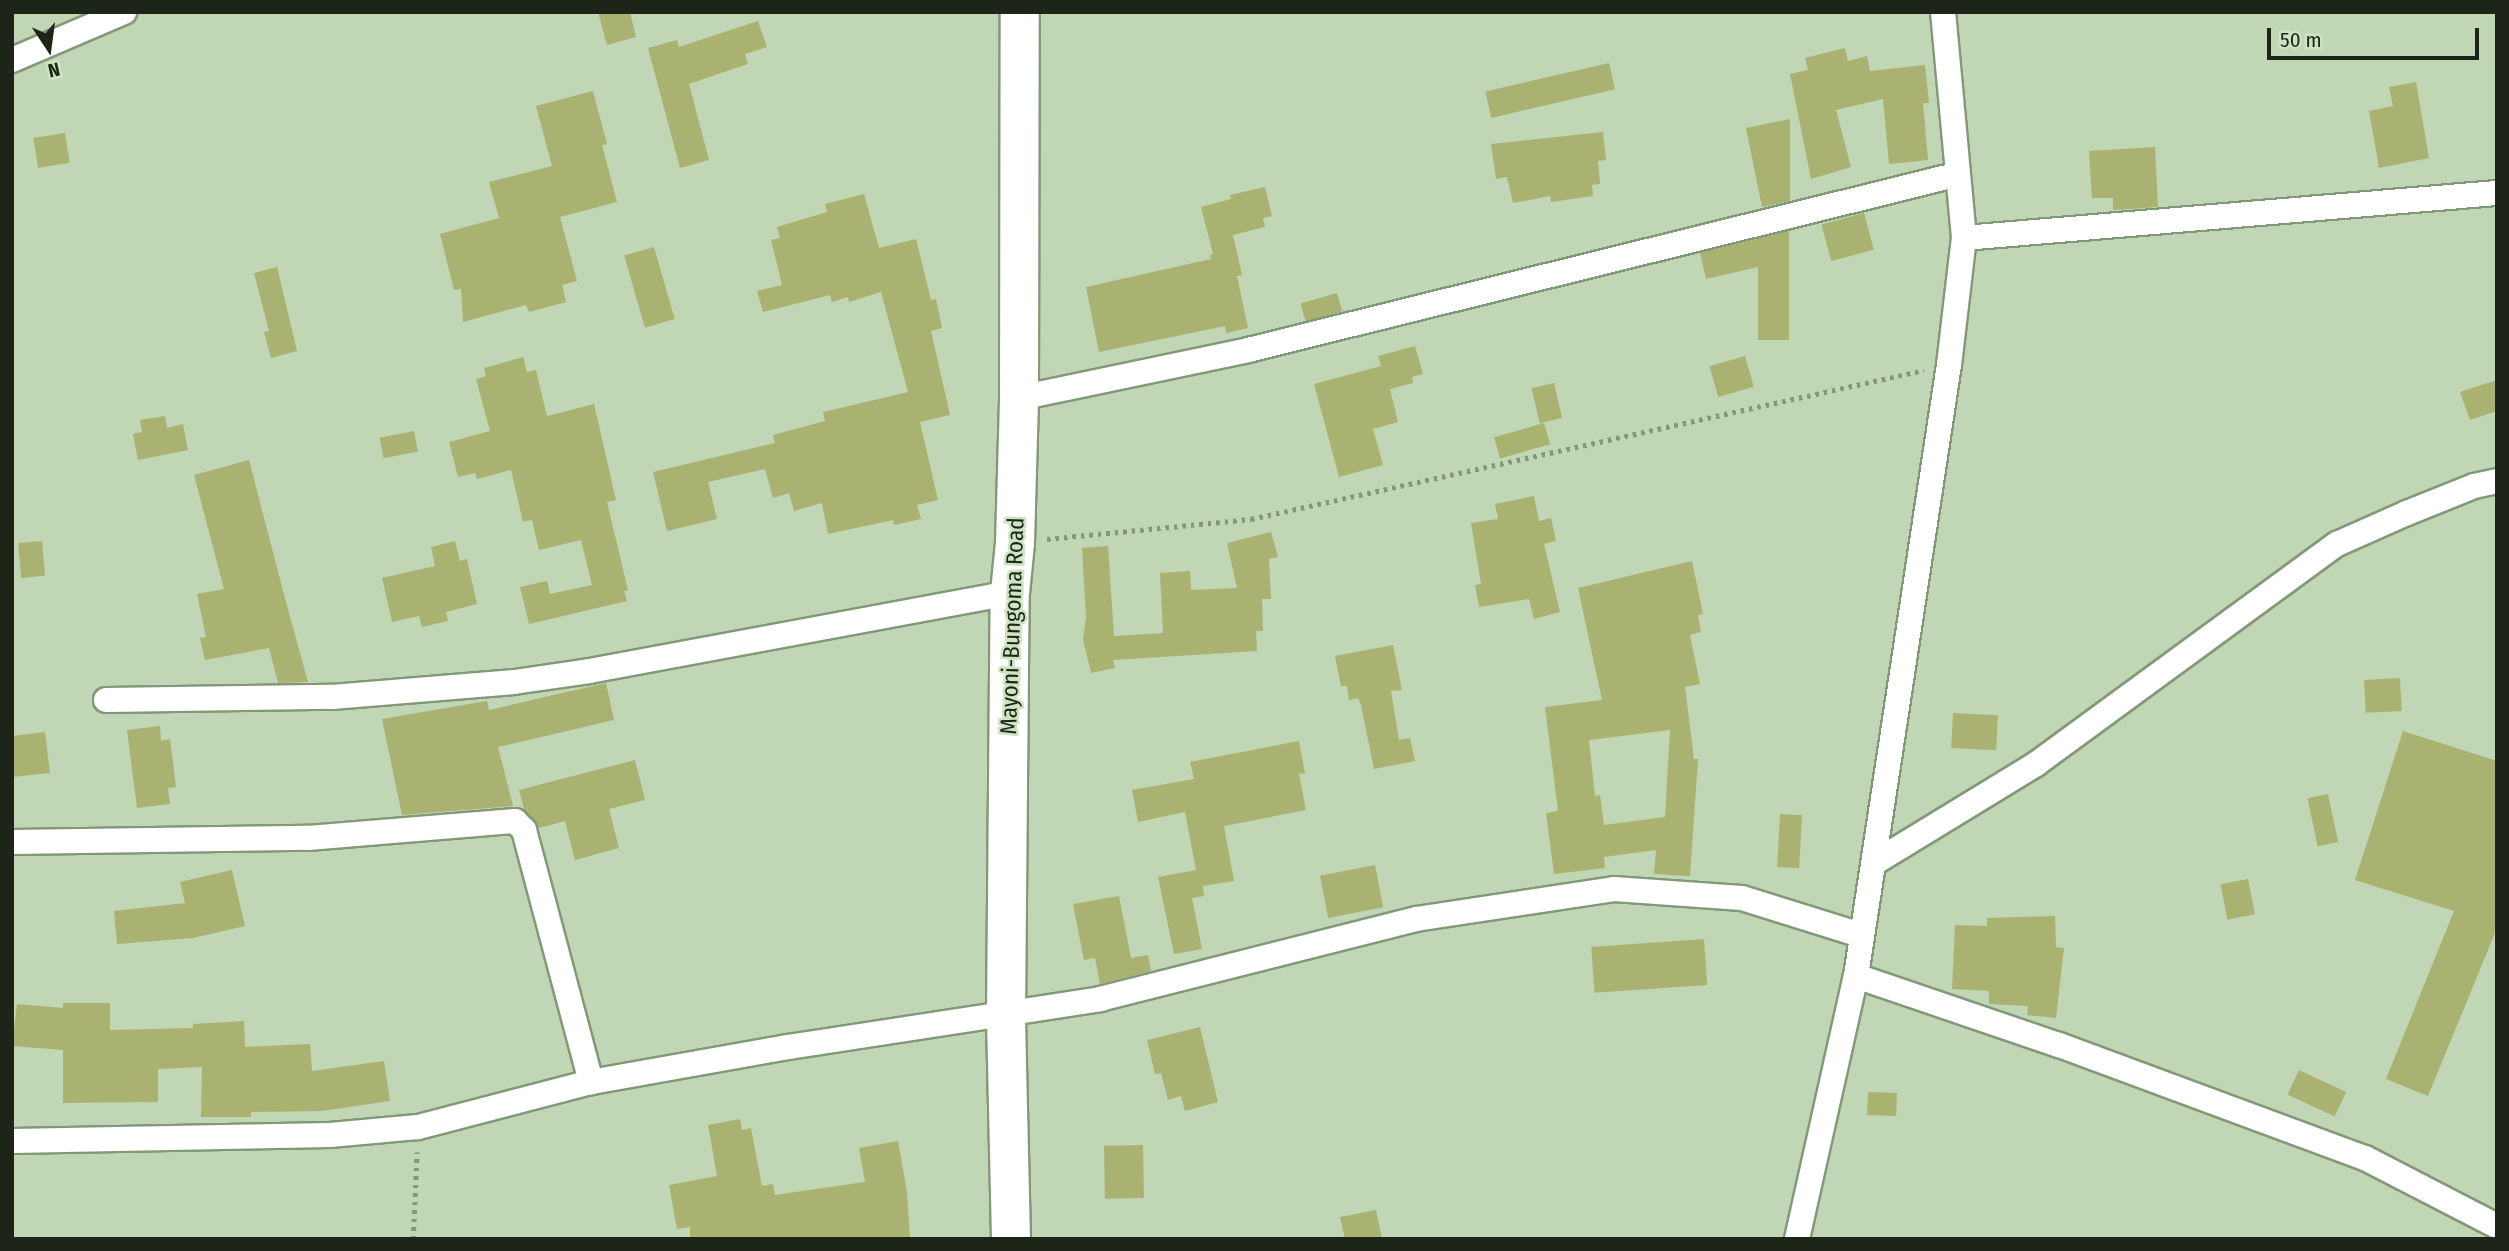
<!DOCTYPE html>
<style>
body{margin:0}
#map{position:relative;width:2509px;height:1251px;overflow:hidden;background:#c0d6b4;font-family:"Fira Sans Condensed",sans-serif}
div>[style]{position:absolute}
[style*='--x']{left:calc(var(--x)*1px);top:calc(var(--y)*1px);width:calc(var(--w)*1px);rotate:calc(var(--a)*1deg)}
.building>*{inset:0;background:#a9b271;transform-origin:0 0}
.path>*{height:4.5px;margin-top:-2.25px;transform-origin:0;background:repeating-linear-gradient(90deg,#85967b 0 3.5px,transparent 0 8.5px)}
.roads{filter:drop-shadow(2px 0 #839878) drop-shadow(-2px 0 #839878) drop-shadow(0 2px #839878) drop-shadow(0 -2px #839878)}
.street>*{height:24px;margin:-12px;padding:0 12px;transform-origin:12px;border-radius:12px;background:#fff}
.primary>*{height:38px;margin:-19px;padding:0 19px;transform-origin:19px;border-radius:19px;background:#fff}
span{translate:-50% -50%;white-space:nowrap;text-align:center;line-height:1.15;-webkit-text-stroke:5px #cde3c1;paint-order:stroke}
.street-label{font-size:23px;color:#1d2518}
.frame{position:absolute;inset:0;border:14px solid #1d2518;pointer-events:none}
.north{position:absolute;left:14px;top:14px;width:70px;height:70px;-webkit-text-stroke:5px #cde3c1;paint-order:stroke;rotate:167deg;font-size:19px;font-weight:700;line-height:28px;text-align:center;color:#1d2518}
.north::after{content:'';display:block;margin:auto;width:24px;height:32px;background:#1d2518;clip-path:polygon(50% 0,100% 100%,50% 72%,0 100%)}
.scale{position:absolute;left:2267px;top:28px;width:212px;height:32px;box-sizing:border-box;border:4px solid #1d2518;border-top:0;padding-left:9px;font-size:21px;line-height:24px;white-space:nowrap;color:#1d2518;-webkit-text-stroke:5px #cde3c1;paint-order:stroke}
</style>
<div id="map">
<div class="building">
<i style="clip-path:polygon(598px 12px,630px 12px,636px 37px,607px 45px)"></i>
<i style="clip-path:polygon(758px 21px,767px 47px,745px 54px,748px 64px,689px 84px,709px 160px,680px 168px,648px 48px,677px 40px,679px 47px)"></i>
<i style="clip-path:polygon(1845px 48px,1848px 61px,1867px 56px,1870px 71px,1925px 65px,1929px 103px,1923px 103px,1928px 160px,1889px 164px,1883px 99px,1836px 110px,1851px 167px,1811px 179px,1790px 74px,1808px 70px,1805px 58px)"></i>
<i style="left:1609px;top:63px;width:27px;height:127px;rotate:77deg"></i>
<i style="clip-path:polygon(2416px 82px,2429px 158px,2379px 168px,2369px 111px,2393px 106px,2389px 87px)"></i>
<i style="clip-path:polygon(593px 91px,607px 144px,602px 145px,617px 202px,560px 217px,577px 281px,562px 285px,566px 302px,529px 312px,526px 305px,463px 322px,461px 289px,454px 290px,440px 234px,499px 218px,489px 182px,552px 166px,536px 106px)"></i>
<i style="clip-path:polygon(1790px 119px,1790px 201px,1762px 207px,1746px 128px)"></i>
<i style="clip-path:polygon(1603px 132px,1606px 160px,1598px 161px,1600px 184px,1592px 185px,1593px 196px,1551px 202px,1550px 196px,1513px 203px,1507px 177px,1496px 179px,1491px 144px)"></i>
<i style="left:65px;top:133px;width:30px;height:32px;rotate:81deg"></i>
<i style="clip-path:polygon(2155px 147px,2158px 207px,2113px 210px,2113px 198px,2092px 198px,2089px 151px)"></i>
<i style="clip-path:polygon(1265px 187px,1272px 216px,1263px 218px,1265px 227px,1233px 235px,1242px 275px,1237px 276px,1248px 328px,1226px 333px,1225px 326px,1099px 352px,1086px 287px,1211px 259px,1210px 255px,1213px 254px,1201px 207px,1231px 199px,1230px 195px)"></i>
<i style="clip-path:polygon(864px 194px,879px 248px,916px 239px,931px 300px,936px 299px,942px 328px,931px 331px,950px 415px,920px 422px,938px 500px,917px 505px,921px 519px,894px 525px,893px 520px,828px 534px,822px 503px,794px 511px,789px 493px,773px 498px,765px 469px,708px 482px,717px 519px,667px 531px,653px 472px,775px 443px,773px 435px,825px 421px,823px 412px,908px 392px,881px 292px,849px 302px,848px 297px,832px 302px,830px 295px,763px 312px,757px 291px,782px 285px,771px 240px,780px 238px,777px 227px,827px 212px,825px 204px)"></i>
<i style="left:1864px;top:213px;width:38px;height:44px;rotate:75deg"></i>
<i style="clip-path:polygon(1789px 231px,1789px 340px,1758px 340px,1758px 267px,1706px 279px,1700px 253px)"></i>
<i style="left:654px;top:247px;width:75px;height:31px;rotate:74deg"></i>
<i style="clip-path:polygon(277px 267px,297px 351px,271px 358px,264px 332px,269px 331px,254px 273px)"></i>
<i style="left:1337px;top:293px;width:19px;height:38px;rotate:74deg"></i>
<i style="clip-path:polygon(1415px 346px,1423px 374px,1412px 377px,1413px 383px,1390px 389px,1398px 422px,1373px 429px,1383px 465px,1339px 477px,1314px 384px,1381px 366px,1378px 356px)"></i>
<i style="left:1745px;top:356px;width:32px;height:37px;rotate:74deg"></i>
<i style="clip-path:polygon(523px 357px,527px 372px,536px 370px,547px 416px,594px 404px,616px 500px,607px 502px,628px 590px,624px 591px,627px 601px,529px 624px,520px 587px,547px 581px,550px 594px,592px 585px,581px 540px,539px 550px,532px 520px,523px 522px,511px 470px,477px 479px,475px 473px,458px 477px,449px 442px,490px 431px,476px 379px,486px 376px,484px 368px)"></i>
<i style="clip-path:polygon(2497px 380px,2497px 411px,2470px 420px,2460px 392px)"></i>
<i style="left:1554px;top:383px;width:36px;height:23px;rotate:77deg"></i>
<i style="clip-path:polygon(165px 416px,167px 428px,183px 424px,188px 450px,138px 460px,133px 434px,142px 432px,140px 420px)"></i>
<i style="left:1544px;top:423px;width:22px;height:52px;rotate:74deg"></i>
<i style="left:414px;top:431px;width:21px;height:35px;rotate:79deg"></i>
<i style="clip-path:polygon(249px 460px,286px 602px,308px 682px,278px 683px,269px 648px,205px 660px,200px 638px,206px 637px,197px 594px,224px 589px,194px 475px)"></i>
<i style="clip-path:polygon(1534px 496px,1539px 521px,1551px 518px,1556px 541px,1544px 544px,1560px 612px,1534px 619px,1529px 599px,1479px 607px,1475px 585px,1481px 584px,1471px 523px,1498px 519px,1495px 504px)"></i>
<i style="clip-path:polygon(1271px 532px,1278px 557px,1269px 559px,1271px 599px,1262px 599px,1263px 631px,1256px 631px,1257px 651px,1113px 660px,1115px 668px,1091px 673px,1083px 640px,1086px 617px,1082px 548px,1108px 546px,1114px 636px,1163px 633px,1160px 573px,1190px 571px,1191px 590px,1237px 588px,1227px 543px)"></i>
<i style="left:42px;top:541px;width:35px;height:24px;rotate:85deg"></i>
<i style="clip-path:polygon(455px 541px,460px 561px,467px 559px,477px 604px,446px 612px,448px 621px,422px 627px,419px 616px,392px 622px,382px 578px,435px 566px,431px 547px)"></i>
<i style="clip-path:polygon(evenodd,1692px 561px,1703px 614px,1698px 615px,1701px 632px,1690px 635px,1700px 684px,1685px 687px,1694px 759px,1698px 759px,1690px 876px,1654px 874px,1656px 850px,1604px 857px,1605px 868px,1554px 874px,1546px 813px,1558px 811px,1545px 707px,1602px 700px,1578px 588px,1692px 561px,1670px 730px,1665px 817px,1604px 825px,1600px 795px,1595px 796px,1589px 740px,1670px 730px)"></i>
<i style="clip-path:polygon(1393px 645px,1402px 690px,1391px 691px,1399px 740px,1410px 738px,1415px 761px,1374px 769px,1361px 705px,1358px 698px,1349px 700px,1347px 686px,1341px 686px,1335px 656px)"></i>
<i style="left:2400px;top:678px;width:33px;height:36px;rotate:87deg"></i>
<i style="clip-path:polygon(606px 683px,614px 720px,498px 747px,513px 806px,402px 815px,382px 719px,487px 701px,489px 710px)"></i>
<i style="left:1953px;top:713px;width:45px;height:35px;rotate:3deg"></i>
<i style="clip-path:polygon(160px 726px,161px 741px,170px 739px,176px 787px,168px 788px,170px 804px,137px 808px,127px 730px)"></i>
<i style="clip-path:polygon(2403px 731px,2497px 761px,2497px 928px,2428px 1096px,2386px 1079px,2454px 911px,2355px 880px)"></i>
<i style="clip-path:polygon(45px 732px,50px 773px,12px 777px,12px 736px)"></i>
<i style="clip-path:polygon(1299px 741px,1305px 773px,1299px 774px,1306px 810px,1224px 826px,1234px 881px,1203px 886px,1204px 896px,1192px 898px,1202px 949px,1174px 954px,1158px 877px,1196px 870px,1185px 812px,1138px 822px,1132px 790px,1194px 779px,1190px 762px)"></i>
<i style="clip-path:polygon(635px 760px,645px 800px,609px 809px,619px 848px,575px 860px,565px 821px,539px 828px,524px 809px,519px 790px)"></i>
<i style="left:2328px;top:794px;width:49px;height:21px;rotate:78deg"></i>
<i style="left:1780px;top:814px;width:22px;height:53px;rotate:3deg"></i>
<i style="left:1375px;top:865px;width:43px;height:56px;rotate:79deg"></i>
<i style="clip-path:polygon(232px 870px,245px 926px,193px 938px,117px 944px,114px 911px,185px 903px,180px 882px)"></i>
<i style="left:2248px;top:879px;width:36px;height:28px;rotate:79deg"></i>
<i style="clip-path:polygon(1119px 896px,1131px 958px,1148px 955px,1151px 971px,1100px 984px,1095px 958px,1084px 960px,1073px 904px)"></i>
<i style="clip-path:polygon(2055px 916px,2056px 947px,2064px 948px,2056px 1018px,2027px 1015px,2028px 1006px,1989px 1004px,1989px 991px,1952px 989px,1955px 925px,1987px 926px,1987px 918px)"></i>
<i style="left:1704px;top:939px;width:46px;height:113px;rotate:86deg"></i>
<i style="clip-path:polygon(63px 1003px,110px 1003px,110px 1030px,193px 1028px,193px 1024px,244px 1021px,245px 1047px,310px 1044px,312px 1071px,384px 1061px,390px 1101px,322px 1111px,251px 1112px,251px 1117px,201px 1117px,202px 1067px,158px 1069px,158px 1102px,63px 1103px,63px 1050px,12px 1046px,17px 1004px,63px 1008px)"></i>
<i style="clip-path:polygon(1200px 1027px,1218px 1102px,1185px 1111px,1181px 1096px,1168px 1100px,1161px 1073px,1155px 1074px,1147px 1040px)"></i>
<i style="left:2299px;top:1070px;width:52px;height:27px;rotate:25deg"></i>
<i style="left:1868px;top:1092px;width:29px;height:23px;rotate:2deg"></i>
<i style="clip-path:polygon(740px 1119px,742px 1130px,751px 1128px,762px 1186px,773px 1184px,775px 1195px,865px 1182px,859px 1148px,898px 1141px,907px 1192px,910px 1239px,690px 1239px,690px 1227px,677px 1229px,669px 1185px,717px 1176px,708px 1125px)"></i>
<i style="left:1143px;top:1145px;width:53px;height:39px;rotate:89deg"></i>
<i style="clip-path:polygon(1376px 1210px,1382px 1239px,1345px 1239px,1340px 1217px)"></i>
</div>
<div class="path">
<i style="--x:1047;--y:539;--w:205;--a:-5.6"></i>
<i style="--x:1251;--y:519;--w:689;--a:-12.48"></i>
<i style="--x:413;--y:1239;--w:87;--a:-87.4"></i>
</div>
<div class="roads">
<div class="street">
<i style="--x:12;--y:60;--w:122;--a:-23.2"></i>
<i style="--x:1964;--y:238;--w:535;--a:-4.83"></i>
<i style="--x:1019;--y:398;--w:234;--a:-11.8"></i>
<i style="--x:1248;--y:350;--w:728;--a:-13.9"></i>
<i style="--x:106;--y:700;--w:226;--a:-0.8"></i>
<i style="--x:332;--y:697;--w:183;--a:-4.7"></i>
<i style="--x:514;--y:682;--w:76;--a:-8.3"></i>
<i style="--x:589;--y:671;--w:428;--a:-10.5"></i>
<i style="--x:12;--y:842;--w:296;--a:-0.8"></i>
<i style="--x:308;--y:838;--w:208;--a:-4.7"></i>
<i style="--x:515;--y:821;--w:13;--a:45"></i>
<i style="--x:524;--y:830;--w:261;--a:75.1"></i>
<i style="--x:1874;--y:863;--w:190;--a:-31.4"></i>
<i style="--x:2036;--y:764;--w:373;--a:-36.2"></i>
<i style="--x:2337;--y:544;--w:77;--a:-23.9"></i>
<i style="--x:2407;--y:513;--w:72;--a:-21.9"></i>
<i style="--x:2474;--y:486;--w:24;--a:-12"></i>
<i style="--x:1856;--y:976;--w:214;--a:18.8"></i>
<i style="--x:2059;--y:1045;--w:326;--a:20.3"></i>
<i style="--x:2365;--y:1158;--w:148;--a:27.3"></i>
<i style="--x:12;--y:1141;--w:318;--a:-1.1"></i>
<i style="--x:330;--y:1135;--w:88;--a:-5.2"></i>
<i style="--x:418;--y:1127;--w:179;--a:-14.6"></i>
<i style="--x:591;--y:1082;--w:200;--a:-10.1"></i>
<i style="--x:788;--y:1047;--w:316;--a:-8.7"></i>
<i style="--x:1100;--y:999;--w:326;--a:-14.2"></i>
<i style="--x:1416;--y:919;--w:200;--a:-8.6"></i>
<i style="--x:1614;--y:889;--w:128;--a:4"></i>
<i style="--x:1742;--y:898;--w:125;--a:17.3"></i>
<i style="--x:1797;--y:1239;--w:270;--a:-77.4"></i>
<i style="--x:1856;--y:976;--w:618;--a:-81.35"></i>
<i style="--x:1949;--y:365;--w:128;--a:-83.3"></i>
<i style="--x:1964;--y:238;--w:227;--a:-95.3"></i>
</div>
<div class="primary">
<i style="--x:1011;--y:1239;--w:225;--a:-91.3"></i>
<i style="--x:1006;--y:1014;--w:421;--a:-89.5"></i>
<i style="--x:1010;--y:593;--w:50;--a:-84.3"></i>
<i style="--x:1015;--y:543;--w:145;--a:-88.4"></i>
<i style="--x:1019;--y:398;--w:386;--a:-89.9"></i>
</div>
</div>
<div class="street-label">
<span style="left:1012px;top:626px;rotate:-88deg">Mayoni-Bungoma Road</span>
</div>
<div class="frame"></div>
<div class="north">N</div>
<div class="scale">50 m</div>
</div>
